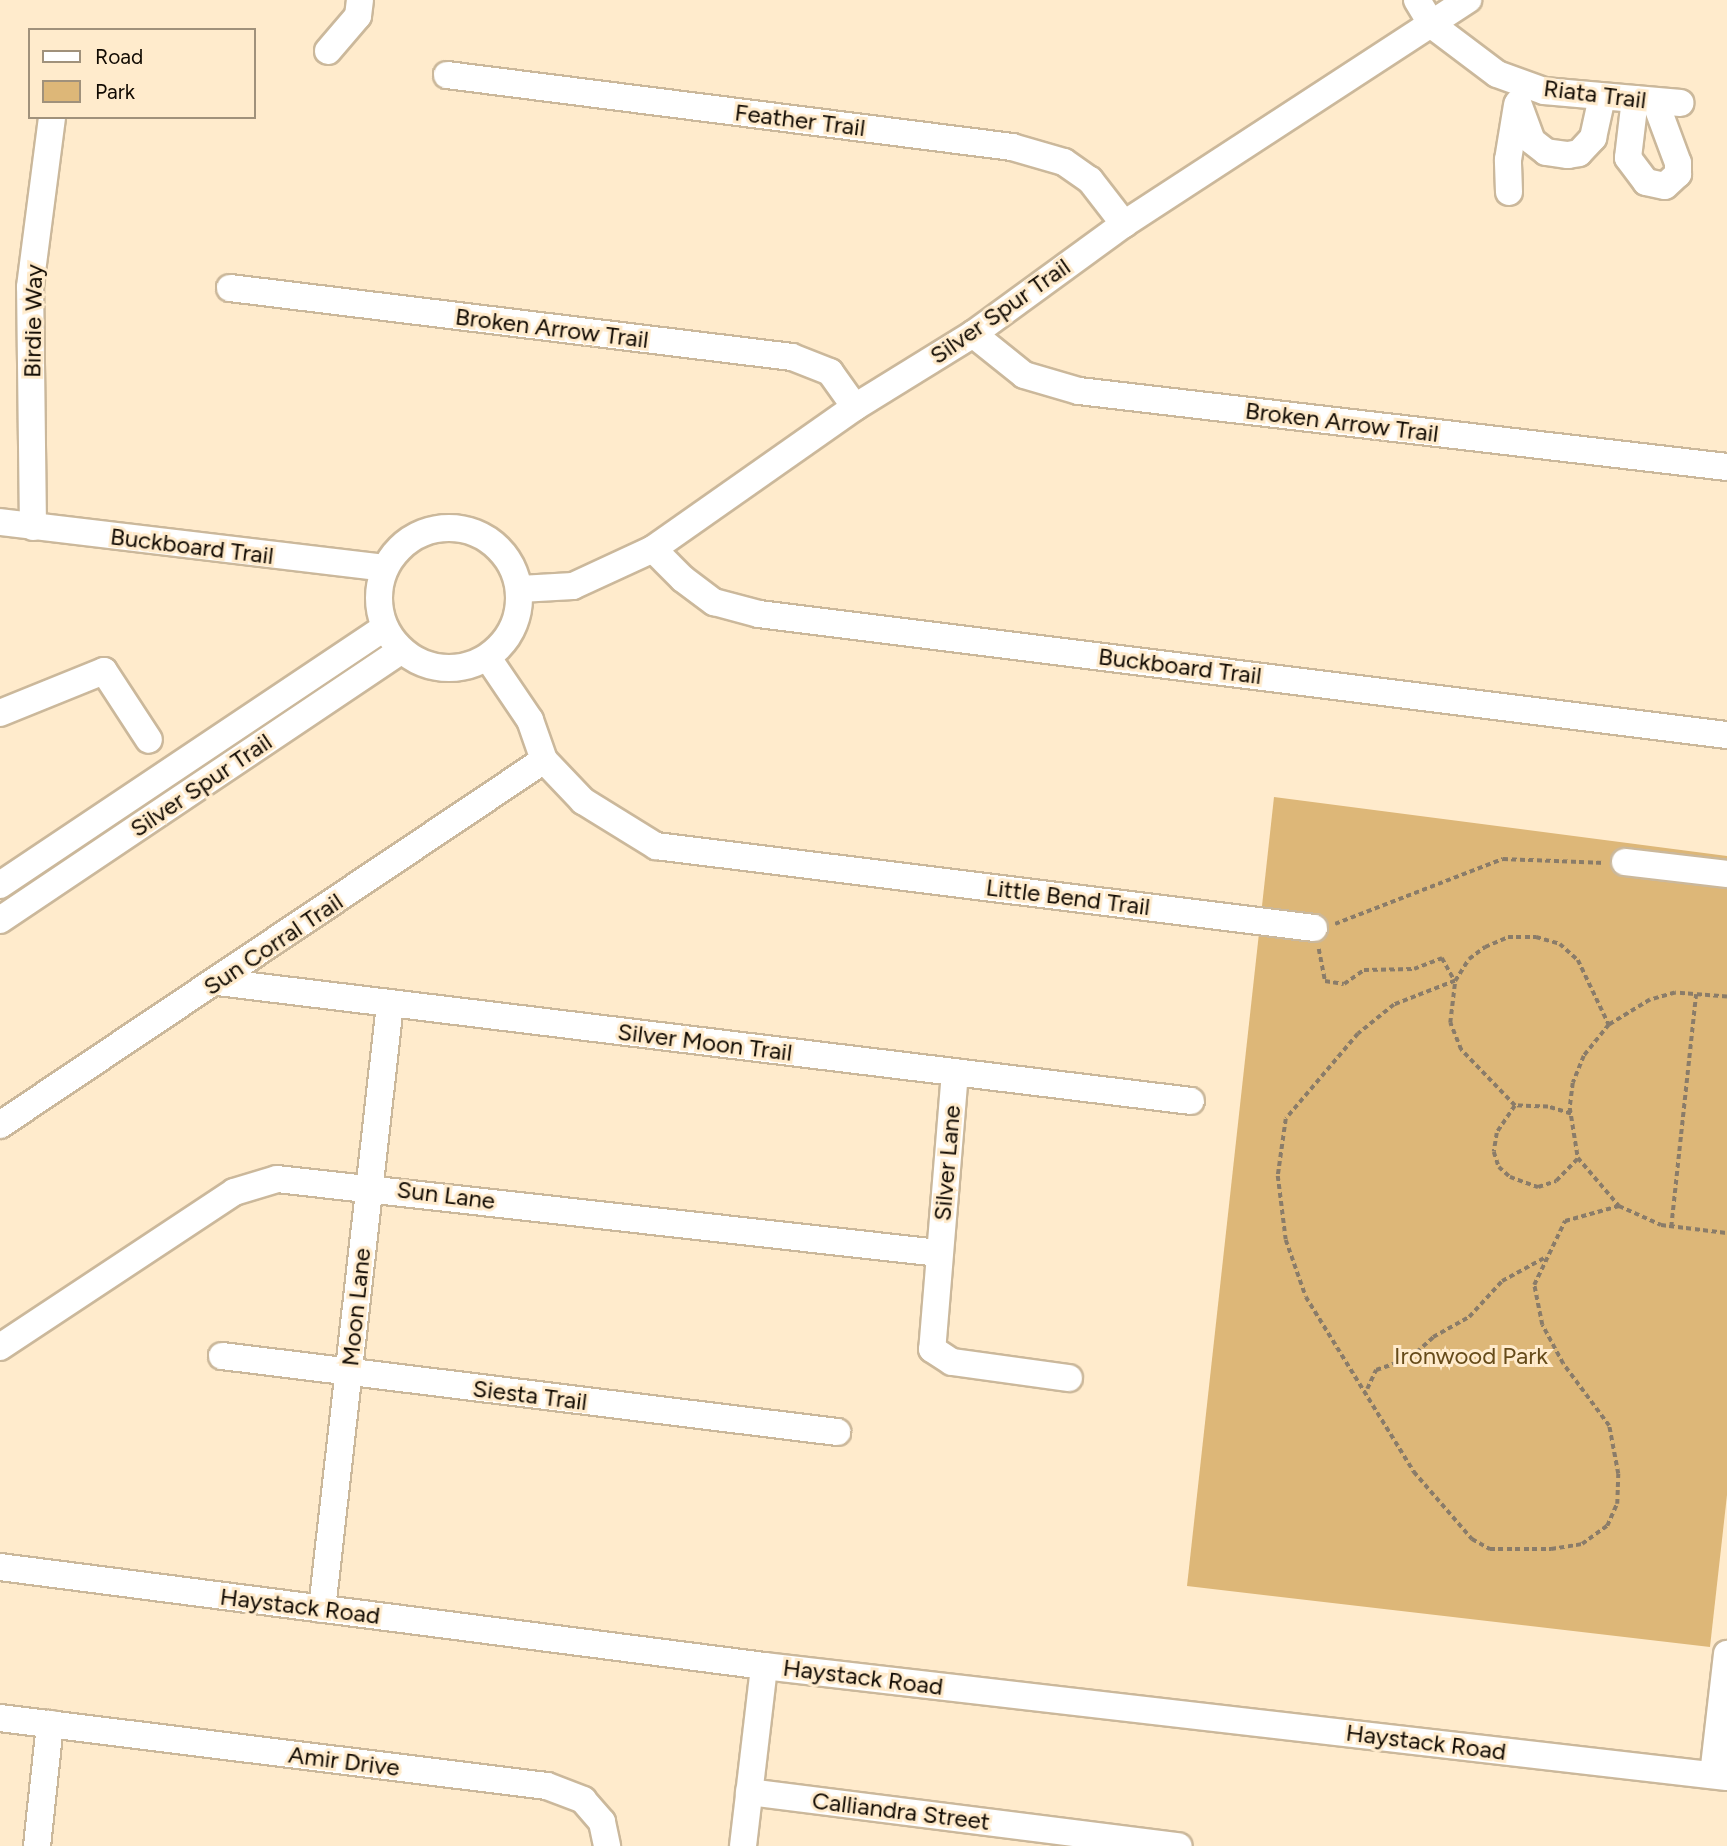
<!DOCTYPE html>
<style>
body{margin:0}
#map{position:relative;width:1727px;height:1846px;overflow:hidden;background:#ffebcc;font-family:Figtree,sans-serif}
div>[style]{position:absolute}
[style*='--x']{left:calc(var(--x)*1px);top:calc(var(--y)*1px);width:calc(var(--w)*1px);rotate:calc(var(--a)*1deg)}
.green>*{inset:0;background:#ddb778}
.path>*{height:3.5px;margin-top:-1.75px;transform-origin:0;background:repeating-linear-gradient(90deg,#8a7c69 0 5px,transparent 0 8.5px)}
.roads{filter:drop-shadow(2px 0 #cbb89b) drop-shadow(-2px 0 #cbb89b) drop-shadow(0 2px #cbb89b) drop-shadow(0 -2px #cbb89b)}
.minor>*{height:26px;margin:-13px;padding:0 13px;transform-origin:13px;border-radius:13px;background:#fff}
.minor>.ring{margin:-13px;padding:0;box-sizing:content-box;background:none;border:26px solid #fff;border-radius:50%}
span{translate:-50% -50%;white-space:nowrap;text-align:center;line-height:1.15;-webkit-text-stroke:6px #ffebcc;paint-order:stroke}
.street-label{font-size:24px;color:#110a02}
.park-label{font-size:24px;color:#664b1a}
.legend{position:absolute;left:28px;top:28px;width:228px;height:91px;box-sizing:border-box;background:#ffebcc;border:2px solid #a0917b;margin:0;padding:9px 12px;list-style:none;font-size:21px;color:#110a02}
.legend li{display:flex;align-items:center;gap:14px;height:35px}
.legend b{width:35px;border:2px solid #a0917b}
</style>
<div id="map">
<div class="green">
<i style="clip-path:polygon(1274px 797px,1727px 856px,1727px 1495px,1710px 1647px,1187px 1586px)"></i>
</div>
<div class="path">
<i style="--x:1335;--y:924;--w:180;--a:-21.2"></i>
<i style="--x:1503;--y:859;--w:102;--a:2.2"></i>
<i style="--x:1319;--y:949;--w:33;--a:79"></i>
<i style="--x:1325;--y:981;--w:19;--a:9"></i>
<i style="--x:1344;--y:984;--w:24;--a:-35"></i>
<i style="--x:1364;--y:970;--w:50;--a:-1.1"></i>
<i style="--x:1414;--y:969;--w:30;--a:-21"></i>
<i style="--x:1442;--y:958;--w:26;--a:61"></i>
<i style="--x:1455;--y:981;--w:66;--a:158.5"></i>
<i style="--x:1394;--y:1005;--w:46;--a:141.1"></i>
<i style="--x:1358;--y:1034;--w:111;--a:130.3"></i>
<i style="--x:1286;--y:1119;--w:58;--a:98"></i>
<i style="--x:1278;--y:1176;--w:64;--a:82.9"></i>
<i style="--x:1286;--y:1240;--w:60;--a:70.7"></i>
<i style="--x:1306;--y:1297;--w:206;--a:58.3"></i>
<i style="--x:1414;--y:1472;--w:89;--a:49.1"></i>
<i style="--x:1472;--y:1539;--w:21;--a:29"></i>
<i style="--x:1490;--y:1549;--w:61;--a:0"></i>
<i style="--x:1551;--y:1549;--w:31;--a:-9"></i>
<i style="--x:1582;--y:1544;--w:31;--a:-36"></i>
<i style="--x:1607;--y:1526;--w:24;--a:-66"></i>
<i style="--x:1617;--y:1504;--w:30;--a:-88"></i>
<i style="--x:1618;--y:1474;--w:49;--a:-100.6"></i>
<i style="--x:1609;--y:1426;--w:77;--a:-126.6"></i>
<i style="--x:1563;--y:1364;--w:44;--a:-118.3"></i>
<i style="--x:1542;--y:1325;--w:41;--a:-101.3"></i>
<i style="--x:1534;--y:1285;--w:71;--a:-64.2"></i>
<i style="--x:1565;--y:1221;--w:56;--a:-15.5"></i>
<i style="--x:1727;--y:997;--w:52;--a:-175.6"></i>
<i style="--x:1675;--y:993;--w:26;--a:164"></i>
<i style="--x:1650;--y:1000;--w:48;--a:148.6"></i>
<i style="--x:1609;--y:1025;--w:40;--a:129"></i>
<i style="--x:1584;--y:1056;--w:29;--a:112"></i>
<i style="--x:1573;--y:1083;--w:25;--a:97"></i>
<i style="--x:1570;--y:1108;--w:51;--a:80.9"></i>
<i style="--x:1578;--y:1158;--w:63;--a:49.5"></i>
<i style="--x:1619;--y:1206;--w:46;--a:24.3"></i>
<i style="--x:1661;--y:1225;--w:66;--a:6.9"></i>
<i style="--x:1515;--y:1106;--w:32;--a:124"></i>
<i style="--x:1497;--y:1133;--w:19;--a:99"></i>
<i style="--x:1494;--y:1152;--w:16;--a:72"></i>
<i style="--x:1499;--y:1167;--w:15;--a:42"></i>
<i style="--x:1510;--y:1177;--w:30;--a:20"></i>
<i style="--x:1538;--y:1187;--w:19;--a:-18"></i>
<i style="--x:1556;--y:1181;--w:32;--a:-46"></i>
<i style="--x:1571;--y:1114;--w:24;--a:-163"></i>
<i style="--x:1548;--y:1107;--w:33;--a:-178"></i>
<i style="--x:1515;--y:1106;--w:78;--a:-134"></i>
<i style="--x:1461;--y:1050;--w:29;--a:-112"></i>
<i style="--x:1450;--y:1023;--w:42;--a:-83.2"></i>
<i style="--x:1455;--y:981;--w:26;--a:-58"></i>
<i style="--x:1469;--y:959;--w:20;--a:-37"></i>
<i style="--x:1485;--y:947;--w:25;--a:-23"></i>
<i style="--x:1508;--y:937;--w:28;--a:0"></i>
<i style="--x:1536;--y:937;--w:25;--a:16"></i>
<i style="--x:1560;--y:944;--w:24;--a:42"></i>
<i style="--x:1578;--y:960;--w:72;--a:64.5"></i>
<i style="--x:1671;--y:1227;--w:234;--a:-83.9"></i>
<i style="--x:1367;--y:1389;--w:21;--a:-65"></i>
<i style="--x:1376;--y:1370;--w:36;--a:-19"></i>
<i style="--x:1410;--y:1358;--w:31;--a:-42"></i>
<i style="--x:1433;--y:1337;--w:41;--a:-29.1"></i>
<i style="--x:1469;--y:1317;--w:49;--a:-47.5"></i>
<i style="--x:1502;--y:1281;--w:50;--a:-28.6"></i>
</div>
<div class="roads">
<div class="minor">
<i style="--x:1417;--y:0;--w:29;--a:59"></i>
<i style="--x:1432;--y:25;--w:81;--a:37"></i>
<i style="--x:1497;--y:74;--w:50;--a:19.9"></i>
<i style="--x:1544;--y:91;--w:137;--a:5"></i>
<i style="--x:328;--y:51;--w:46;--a:-49.4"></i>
<i style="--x:358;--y:16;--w:16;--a:-83"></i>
<i style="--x:447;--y:75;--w:570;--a:7.26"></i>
<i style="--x:1012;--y:147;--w:54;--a:16.1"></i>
<i style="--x:1064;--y:162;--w:32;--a:35"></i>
<i style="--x:1090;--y:180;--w:56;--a:52.3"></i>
<i style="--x:1635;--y:99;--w:59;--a:96.8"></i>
<i style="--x:1628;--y:158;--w:30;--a:53"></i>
<i style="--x:1646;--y:182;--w:19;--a:12"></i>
<i style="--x:1665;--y:186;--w:18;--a:-43"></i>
<i style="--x:1678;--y:174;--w:11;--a:-90"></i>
<i style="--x:1678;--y:163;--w:66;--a:-110.4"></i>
<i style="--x:1518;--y:103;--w:40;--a:69.8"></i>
<i style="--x:1532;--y:141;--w:18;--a:38"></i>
<i style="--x:1546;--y:152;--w:22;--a:8"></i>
<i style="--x:1568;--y:155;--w:11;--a:-10"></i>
<i style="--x:1579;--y:153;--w:21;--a:-47"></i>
<i style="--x:1593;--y:138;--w:42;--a:-77.6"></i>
<i style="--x:1509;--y:192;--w:32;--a:-92"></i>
<i style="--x:1508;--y:160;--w:56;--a:-80.7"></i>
<i style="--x:230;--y:288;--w:566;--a:7"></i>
<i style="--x:792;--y:357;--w:41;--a:21.5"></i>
<i style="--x:830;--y:372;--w:43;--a:54.5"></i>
<i style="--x:973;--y:334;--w:65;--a:38.8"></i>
<i style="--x:1024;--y:375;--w:57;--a:16.2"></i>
<i style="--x:1079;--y:391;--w:652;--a:6.69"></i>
<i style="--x:0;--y:522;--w:387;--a:6.8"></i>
<i style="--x:33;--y:527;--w:240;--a:-90.7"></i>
<i style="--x:30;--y:287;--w:171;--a:-82.6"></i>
<i class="ring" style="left:379px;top:528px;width:114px;height:114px"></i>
<i style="--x:653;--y:549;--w:42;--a:45"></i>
<i style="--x:683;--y:579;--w:39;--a:37"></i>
<i style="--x:714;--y:602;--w:47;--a:14.9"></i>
<i style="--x:759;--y:614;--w:976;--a:7.13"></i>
<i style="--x:520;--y:589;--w:53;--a:-3.2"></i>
<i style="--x:573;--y:586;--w:88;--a:-24.8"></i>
<i style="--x:653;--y:549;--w:247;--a:-35.1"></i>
<i style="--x:855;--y:407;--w:139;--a:-31.7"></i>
<i style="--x:973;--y:334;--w:187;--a:-36.1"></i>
<i style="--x:1124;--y:224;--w:411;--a:-33.1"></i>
<i style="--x:488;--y:658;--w:75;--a:55.9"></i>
<i style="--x:530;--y:720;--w:42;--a:70.7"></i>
<i style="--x:544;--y:760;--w:57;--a:46.4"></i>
<i style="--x:583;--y:801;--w:86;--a:31.7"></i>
<i style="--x:656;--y:846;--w:663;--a:7.1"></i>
<i style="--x:0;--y:713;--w:112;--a:-22"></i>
<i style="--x:104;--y:671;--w:82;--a:56.9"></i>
<i style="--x:1625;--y:862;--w:103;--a:6.7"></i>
<i style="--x:0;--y:885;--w:463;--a:-33.8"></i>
<i style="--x:0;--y:920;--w:483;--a:-33.9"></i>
<i style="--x:218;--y:982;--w:980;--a:6.97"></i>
<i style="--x:955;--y:1072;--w:278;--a:94.7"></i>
<i style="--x:932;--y:1349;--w:24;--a:33"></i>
<i style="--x:952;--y:1362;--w:118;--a:7.8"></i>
<i style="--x:0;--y:1125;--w:655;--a:-33.86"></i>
<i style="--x:0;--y:1347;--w:281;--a:-33.5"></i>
<i style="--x:234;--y:1192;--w:45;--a:-16.8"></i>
<i style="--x:277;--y:1179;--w:666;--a:6.38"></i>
<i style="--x:222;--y:1356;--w:620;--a:7.04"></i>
<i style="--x:0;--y:1567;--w:770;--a:7.38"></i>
<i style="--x:764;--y:1666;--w:969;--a:6.58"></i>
<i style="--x:322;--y:1609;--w:608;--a:-83.58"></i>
<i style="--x:0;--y:1718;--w:551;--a:7.09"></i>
<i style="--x:547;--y:1786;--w:39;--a:21"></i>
<i style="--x:583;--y:1800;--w:29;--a:49"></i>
<i style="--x:602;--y:1822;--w:25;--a:78"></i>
<i style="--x:1713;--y:1775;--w:122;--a:-83.4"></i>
<i style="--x:749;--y:1792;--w:433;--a:7.2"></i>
<i style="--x:37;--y:1846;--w:123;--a:-83.9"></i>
<i style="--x:743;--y:1846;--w:181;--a:-83.3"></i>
</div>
</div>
<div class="street-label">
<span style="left:1595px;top:94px;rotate:7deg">Riata Trail</span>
<span style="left:800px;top:120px;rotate:7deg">Feather Trail</span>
<span style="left:1000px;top:311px;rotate:-35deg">Silver Spur Trail</span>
<span style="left:33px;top:321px;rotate:-89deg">Birdie Way</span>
<span style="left:552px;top:328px;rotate:7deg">Broken Arrow Trail</span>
<span style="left:1342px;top:422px;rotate:7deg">Broken Arrow Trail</span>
<span style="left:192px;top:546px;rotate:7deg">Buckboard Trail</span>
<span style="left:1180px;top:666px;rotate:7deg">Buckboard Trail</span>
<span style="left:201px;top:785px;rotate:-34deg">Silver Spur Trail</span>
<span style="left:1068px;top:897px;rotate:7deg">Little Bend Trail</span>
<span style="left:273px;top:944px;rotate:-34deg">Sun Corral Trail</span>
<span style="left:705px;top:1042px;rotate:7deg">Silver Moon Trail</span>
<span style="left:947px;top:1163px;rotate:-85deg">Silver Lane</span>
<span style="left:446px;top:1195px;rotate:7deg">Sun Lane</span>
<span style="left:356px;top:1307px;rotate:-84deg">Moon Lane</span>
<span style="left:530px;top:1395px;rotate:7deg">Siesta Trail</span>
<span style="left:300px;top:1606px;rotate:7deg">Haystack Road</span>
<span style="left:863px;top:1677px;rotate:7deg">Haystack Road</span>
<span style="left:1426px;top:1742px;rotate:7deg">Haystack Road</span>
<span style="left:344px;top:1761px;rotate:7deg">Amir Drive</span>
<span style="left:901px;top:1811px;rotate:7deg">Calliandra Street</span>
</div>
<div class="park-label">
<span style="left:1471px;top:1356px">Ironwood Park</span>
</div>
<ul class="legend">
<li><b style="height:9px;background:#fff"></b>Road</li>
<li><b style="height:19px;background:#ddb778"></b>Park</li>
</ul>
</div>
